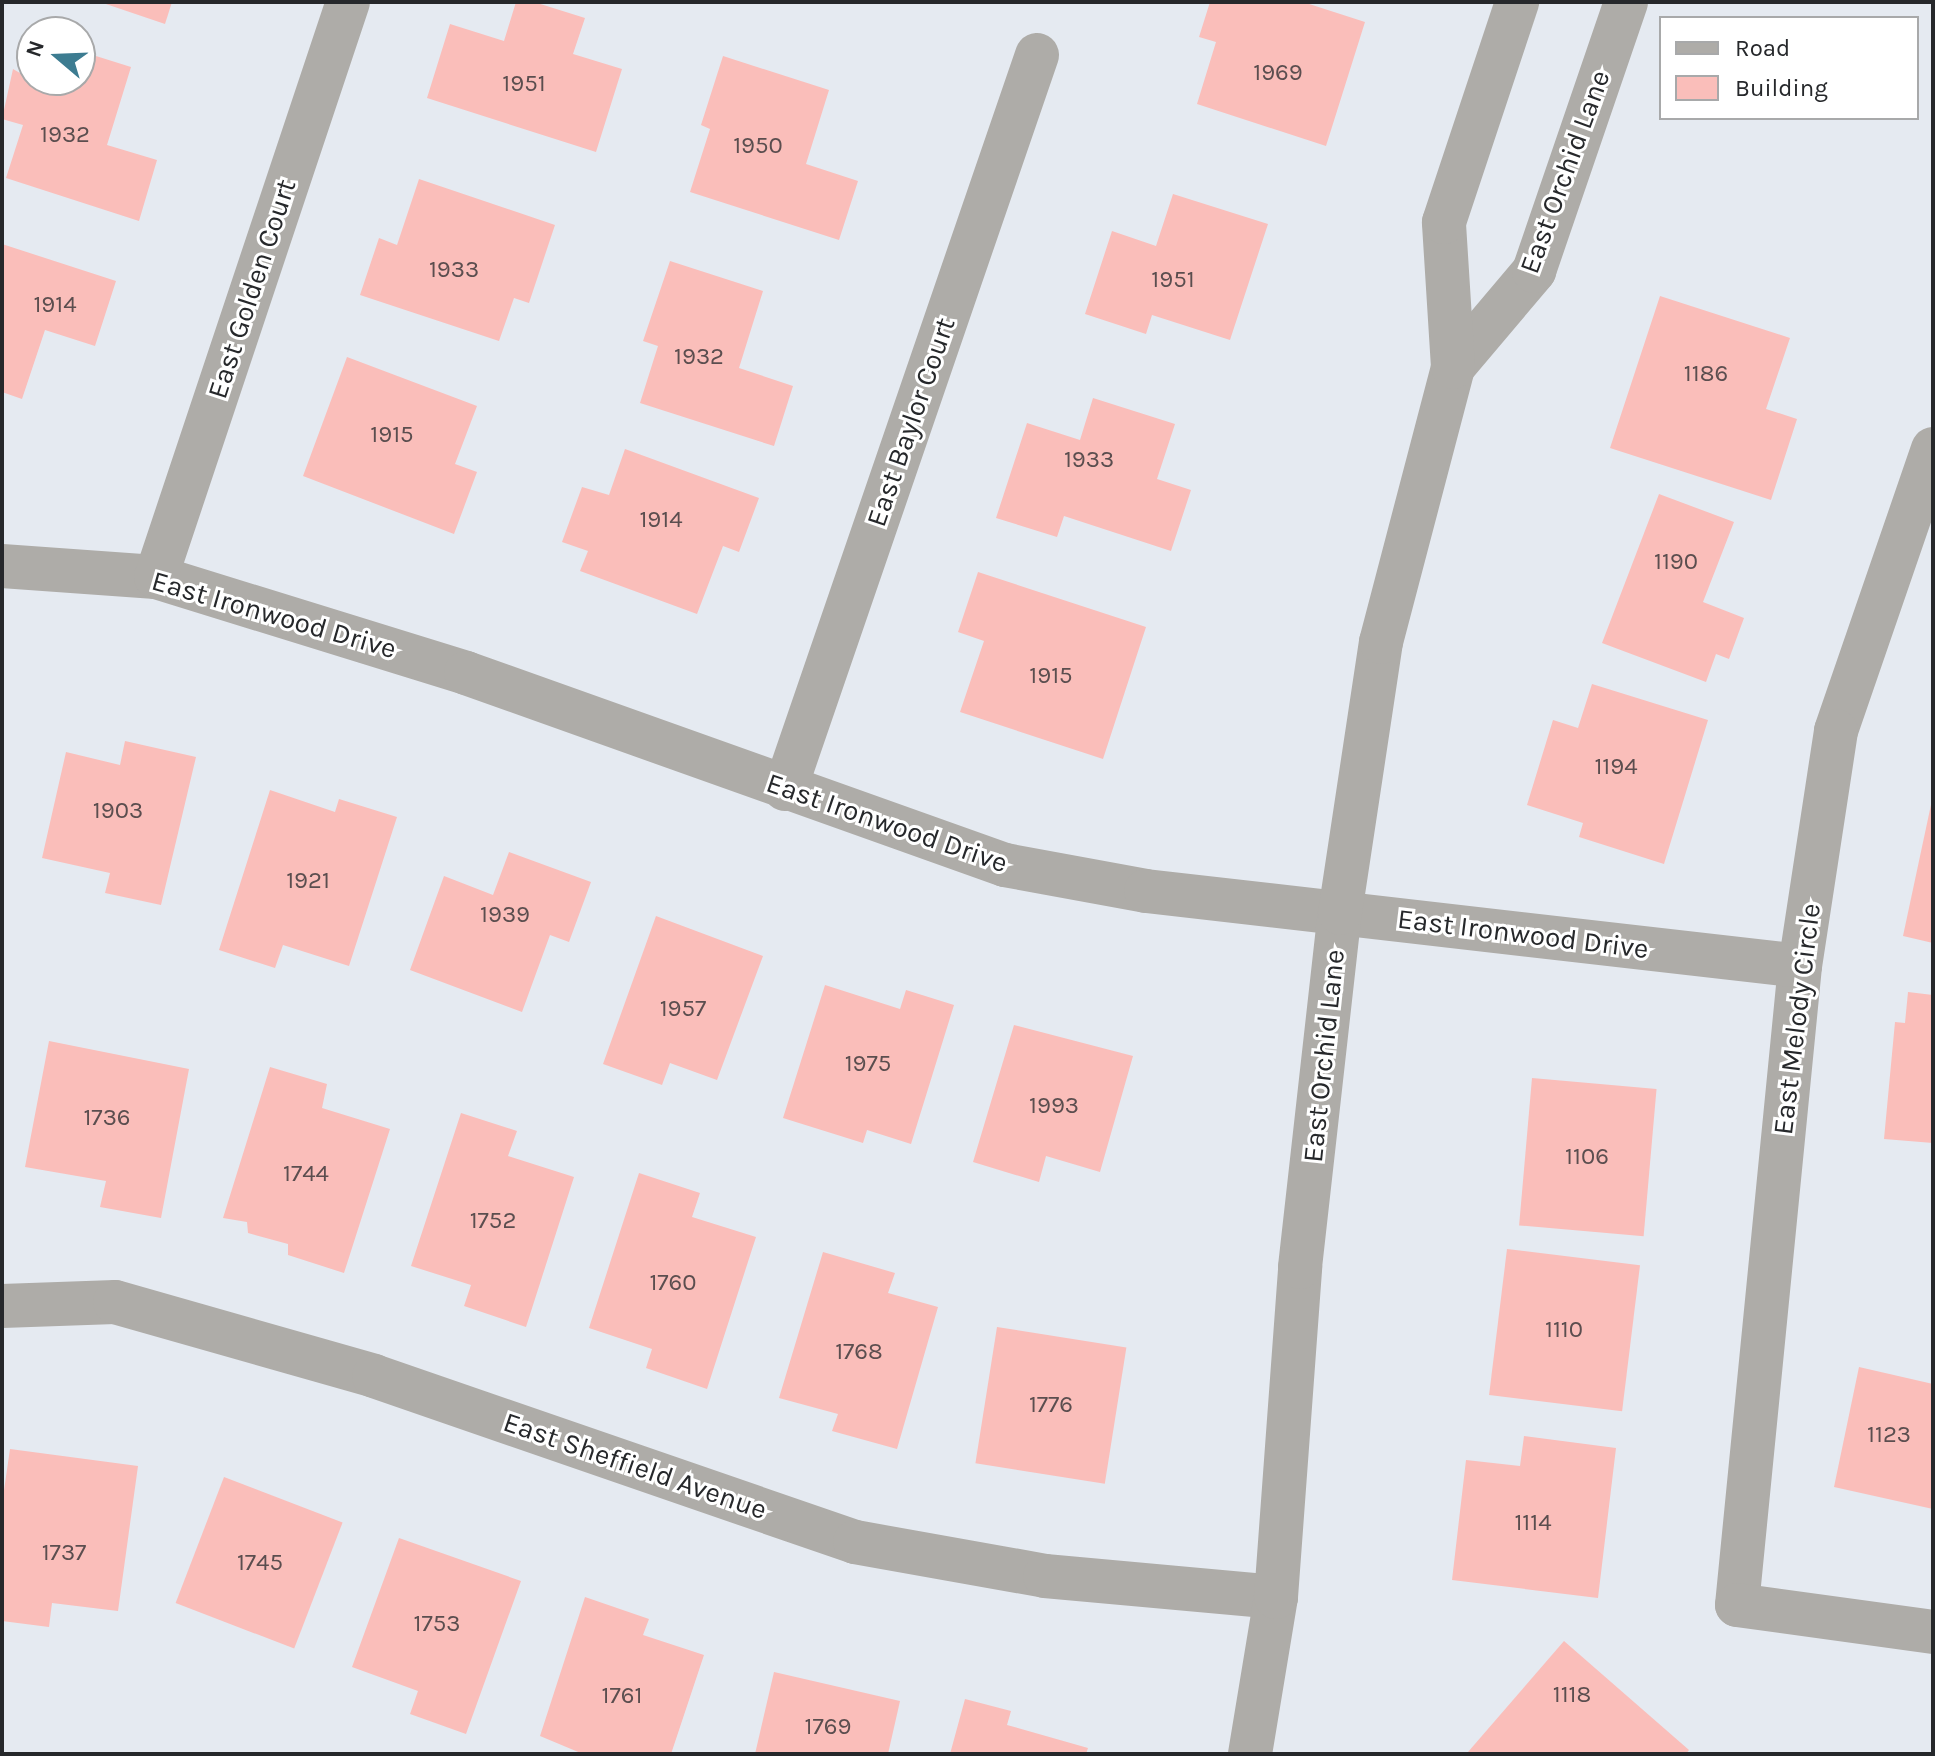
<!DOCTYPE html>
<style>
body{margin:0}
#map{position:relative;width:1935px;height:1756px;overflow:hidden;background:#e5eaf1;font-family:Karla,sans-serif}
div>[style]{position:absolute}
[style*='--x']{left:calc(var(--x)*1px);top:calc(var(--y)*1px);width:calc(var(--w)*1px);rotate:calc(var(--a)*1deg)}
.building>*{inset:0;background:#fabeba;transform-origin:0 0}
.minor>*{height:44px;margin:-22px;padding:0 22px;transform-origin:22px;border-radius:22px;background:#aeaca8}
span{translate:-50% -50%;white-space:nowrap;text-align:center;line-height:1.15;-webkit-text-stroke:6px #fff;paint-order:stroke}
.number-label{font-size:24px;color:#5b4e4f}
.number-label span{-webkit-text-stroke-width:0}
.street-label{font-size:28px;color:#26282b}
.frame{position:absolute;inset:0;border:4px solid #26282b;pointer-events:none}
.legend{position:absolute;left:1659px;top:16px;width:260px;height:104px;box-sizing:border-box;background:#fff;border:2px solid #a8a9aa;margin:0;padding:10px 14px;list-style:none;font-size:24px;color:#26282b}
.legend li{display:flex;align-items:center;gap:16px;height:40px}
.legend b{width:40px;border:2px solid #a8a9aa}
.north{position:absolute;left:16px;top:16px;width:80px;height:80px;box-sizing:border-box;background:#fff;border:2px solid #a8a9aa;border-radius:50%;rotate:289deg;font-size:22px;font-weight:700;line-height:32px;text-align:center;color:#26282b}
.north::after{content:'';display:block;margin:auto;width:28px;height:36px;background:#3d7c91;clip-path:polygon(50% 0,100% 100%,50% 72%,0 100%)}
</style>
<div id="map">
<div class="building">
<i style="clip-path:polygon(100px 2px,172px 2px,165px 24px)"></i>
<i style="clip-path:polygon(516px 2px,534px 2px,585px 18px,573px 54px,622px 69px,596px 152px,427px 98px,450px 24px,504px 41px)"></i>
<i style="clip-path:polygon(1210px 2px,1303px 2px,1365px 22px,1326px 146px,1197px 104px,1216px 42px,1199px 37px)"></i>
<i style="clip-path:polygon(80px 51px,131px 67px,107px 145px,157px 160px,139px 221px,6px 178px,23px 125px,2px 119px,13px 69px,32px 80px,80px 80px)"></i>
<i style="clip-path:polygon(723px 56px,829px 90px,806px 164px,858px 181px,839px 240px,690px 192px,710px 129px,701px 125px)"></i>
<i style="clip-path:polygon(419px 179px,555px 225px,529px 303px,514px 298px,499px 341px,360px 295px,379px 238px,397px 245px)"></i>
<i style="clip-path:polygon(1173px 194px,1268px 224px,1230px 340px,1152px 315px,1146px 334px,1085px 314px,1112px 231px,1156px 246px)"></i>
<i style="clip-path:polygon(2px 244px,116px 281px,95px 346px,45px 330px,22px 399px,2px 392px)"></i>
<i style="clip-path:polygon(670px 261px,763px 291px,739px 368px,793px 386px,774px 446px,640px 403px,658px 346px,643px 341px)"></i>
<i style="clip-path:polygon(1660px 296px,1790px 338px,1766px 409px,1797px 419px,1771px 500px,1610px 448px)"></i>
<i style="clip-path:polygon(347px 357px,477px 406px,455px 464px,477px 472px,454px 534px,303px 476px)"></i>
<i style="clip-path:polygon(1093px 398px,1175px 424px,1157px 479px,1191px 490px,1171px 551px,1064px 516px,1057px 537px,996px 518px,1027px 423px,1080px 440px)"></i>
<i style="clip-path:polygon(625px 449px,759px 498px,739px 552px,723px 546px,697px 614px,580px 571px,588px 551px,562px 542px,582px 487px,609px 495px)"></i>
<i style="clip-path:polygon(1659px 494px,1734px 522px,1703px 602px,1744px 618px,1729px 659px,1716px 654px,1706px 682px,1602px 643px)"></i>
<i style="clip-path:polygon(978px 572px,1146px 627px,1103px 759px,960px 712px,984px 641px,958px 632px)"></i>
<i style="clip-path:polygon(1592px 684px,1708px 720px,1664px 864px,1579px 837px,1583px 823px,1527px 805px,1553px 720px,1578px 728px)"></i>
<i style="clip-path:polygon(125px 741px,196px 757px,161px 905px,105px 893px,110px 873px,42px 858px,66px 752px,120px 765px)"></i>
<i style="clip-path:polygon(270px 790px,335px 812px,339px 799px,397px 817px,349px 966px,283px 945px,275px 968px,219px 950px)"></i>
<i style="clip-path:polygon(1932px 800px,1933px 801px,1933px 943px,1903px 936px)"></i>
<i style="clip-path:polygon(509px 852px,591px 882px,569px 942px,550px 935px,522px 1012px,410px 970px,444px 876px,493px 895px)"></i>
<i style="clip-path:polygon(656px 916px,763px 956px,717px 1080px,670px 1063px,662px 1085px,603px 1064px)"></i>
<i style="clip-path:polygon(825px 985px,900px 1009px,906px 990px,954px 1005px,911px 1144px,867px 1130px,863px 1143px,783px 1118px)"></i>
<i style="clip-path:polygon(1908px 992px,1933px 995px,1933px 1143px,1884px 1139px,1895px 1022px,1905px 1023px)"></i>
<i style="clip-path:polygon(1014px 1025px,1133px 1056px,1100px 1172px,1046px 1156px,1039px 1182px,973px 1162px)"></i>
<i style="clip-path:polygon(49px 1041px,189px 1069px,161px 1218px,100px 1207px,106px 1181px,25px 1167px)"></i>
<i style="clip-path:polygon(270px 1067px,327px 1084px,322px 1108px,390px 1129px,344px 1273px,288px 1255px,288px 1244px,248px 1233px,247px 1222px,223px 1218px)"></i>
<i style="left:1532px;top:1078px;width:125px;height:148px;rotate:5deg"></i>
<i style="clip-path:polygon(461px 1113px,517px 1131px,508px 1156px,574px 1177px,526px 1327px,464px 1306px,471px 1285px,411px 1266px)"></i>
<i style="clip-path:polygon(639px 1173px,700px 1193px,692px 1217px,756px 1237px,707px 1389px,646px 1368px,652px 1349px,589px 1328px)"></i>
<i style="left:1507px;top:1249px;width:134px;height:147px;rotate:7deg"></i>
<i style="clip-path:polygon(823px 1252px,895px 1273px,888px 1293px,938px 1307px,897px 1449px,832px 1431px,838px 1414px,779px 1398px)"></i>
<i style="left:997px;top:1327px;width:131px;height:138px;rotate:9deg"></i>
<i style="clip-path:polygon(1859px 1367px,1933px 1384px,1933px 1509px,1834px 1487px)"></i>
<i style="clip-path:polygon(1524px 1436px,1616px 1448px,1598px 1598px,1452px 1580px,1466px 1460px,1520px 1466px)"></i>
<i style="clip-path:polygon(10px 1449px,138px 1466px,118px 1611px,52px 1603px,49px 1627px,2px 1621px,2px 1504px)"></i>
<i style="left:224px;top:1477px;width:127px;height:135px;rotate:21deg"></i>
<i style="clip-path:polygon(399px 1538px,521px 1581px,466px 1734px,410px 1714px,418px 1691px,352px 1667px)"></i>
<i style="clip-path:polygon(585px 1597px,649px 1619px,643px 1635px,704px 1655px,671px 1754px,583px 1754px,540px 1736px)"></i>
<i style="clip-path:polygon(1564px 1641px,1689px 1750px,1686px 1754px,1468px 1752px)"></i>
<i style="clip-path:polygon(774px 1672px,900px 1701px,888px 1754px,755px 1754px)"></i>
<i style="clip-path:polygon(965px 1699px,1011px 1711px,1007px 1725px,1088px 1748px,1086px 1754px,950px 1754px)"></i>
</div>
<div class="minor">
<i style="--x:1453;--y:367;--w:126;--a:-49.8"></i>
<i style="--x:1534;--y:271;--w:284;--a:-71.1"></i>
<i style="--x:1933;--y:449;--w:298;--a:109"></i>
<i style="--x:1836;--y:731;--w:238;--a:98.7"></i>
<i style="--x:1800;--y:966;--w:642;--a:95.63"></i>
<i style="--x:1737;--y:1605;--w:198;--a:7.8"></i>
<i style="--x:2;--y:566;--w:154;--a:4.1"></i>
<i style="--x:156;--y:577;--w:325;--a:17.2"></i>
<i style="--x:466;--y:673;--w:572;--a:19.61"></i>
<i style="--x:1005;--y:865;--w:143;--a:10.4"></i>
<i style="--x:1146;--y:891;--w:658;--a:6.54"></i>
<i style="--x:156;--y:577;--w:606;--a:-71.54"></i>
<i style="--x:785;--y:789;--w:776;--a:-71.05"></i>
<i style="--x:2;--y:1306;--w:113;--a:-2"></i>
<i style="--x:115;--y:1302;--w:269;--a:15.9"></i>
<i style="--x:374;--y:1376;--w:509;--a:19.04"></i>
<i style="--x:855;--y:1542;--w:193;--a:10.1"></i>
<i style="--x:1045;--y:1576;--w:232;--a:5.2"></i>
<i style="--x:1250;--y:1754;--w:159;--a:-80.6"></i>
<i style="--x:1276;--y:1597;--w:331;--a:-85.8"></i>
<i style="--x:1300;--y:1267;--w:356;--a:-83.6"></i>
<i style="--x:1340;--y:913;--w:274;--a:-81.4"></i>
<i style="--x:1381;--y:642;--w:284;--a:-75.3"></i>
<i style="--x:1453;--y:367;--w:145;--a:-93.6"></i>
<i style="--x:1444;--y:222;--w:232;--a:-71.6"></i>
</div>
<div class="number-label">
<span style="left:1278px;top:73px">1969</span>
<span style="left:524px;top:84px">1951</span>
<span style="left:65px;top:135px">1932</span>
<span style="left:758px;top:146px">1950</span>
<span style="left:454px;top:270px">1933</span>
<span style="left:1173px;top:280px">1951</span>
<span style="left:55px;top:305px">1914</span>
<span style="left:699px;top:357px">1932</span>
<span style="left:1706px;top:374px">1186</span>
<span style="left:392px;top:435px">1915</span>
<span style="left:1089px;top:460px">1933</span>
<span style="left:661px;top:520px">1914</span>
<span style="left:1676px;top:562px">1190</span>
<span style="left:1051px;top:676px">1915</span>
<span style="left:1616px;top:767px">1194</span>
<span style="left:118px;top:811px">1903</span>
<span style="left:308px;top:881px">1921</span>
<span style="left:505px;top:915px">1939</span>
<span style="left:683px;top:1009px">1957</span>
<span style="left:868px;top:1064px">1975</span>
<span style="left:1054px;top:1106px">1993</span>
<span style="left:107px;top:1118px">1736</span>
<span style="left:1587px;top:1157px">1106</span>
<span style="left:306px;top:1174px">1744</span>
<span style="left:493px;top:1221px">1752</span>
<span style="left:673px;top:1283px">1760</span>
<span style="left:1564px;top:1330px">1110</span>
<span style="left:859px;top:1352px">1768</span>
<span style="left:1051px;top:1405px">1776</span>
<span style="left:1889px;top:1435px">1123</span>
<span style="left:1533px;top:1523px">1114</span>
<span style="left:64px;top:1553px">1737</span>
<span style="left:260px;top:1563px">1745</span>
<span style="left:437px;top:1624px">1753</span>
<span style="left:1572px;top:1695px">1118</span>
<span style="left:622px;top:1696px">1761</span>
<span style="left:828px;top:1727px">1769</span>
</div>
<div class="street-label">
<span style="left:1565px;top:172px;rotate:-70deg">East Orchid Lane</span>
<span style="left:252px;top:289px;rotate:-72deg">East Golden Court</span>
<span style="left:911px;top:422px;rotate:-71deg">East Baylor Court</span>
<span style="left:274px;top:615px;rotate:16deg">East Ironwood Drive</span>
<span style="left:887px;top:823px;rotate:19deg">East Ironwood Drive</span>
<span style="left:1523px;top:934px;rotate:7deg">East Ironwood Drive</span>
<span style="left:1797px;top:1019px;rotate:-83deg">East Melody Circle</span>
<span style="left:1324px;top:1056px;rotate:-84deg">East Orchid Lane</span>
<span style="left:635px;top:1466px;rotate:19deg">East Sheffield Avenue</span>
</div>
<div class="frame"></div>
<ul class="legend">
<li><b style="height:10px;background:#aeaca8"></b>Road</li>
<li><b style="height:22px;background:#fabeba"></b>Building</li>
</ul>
<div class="north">N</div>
</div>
